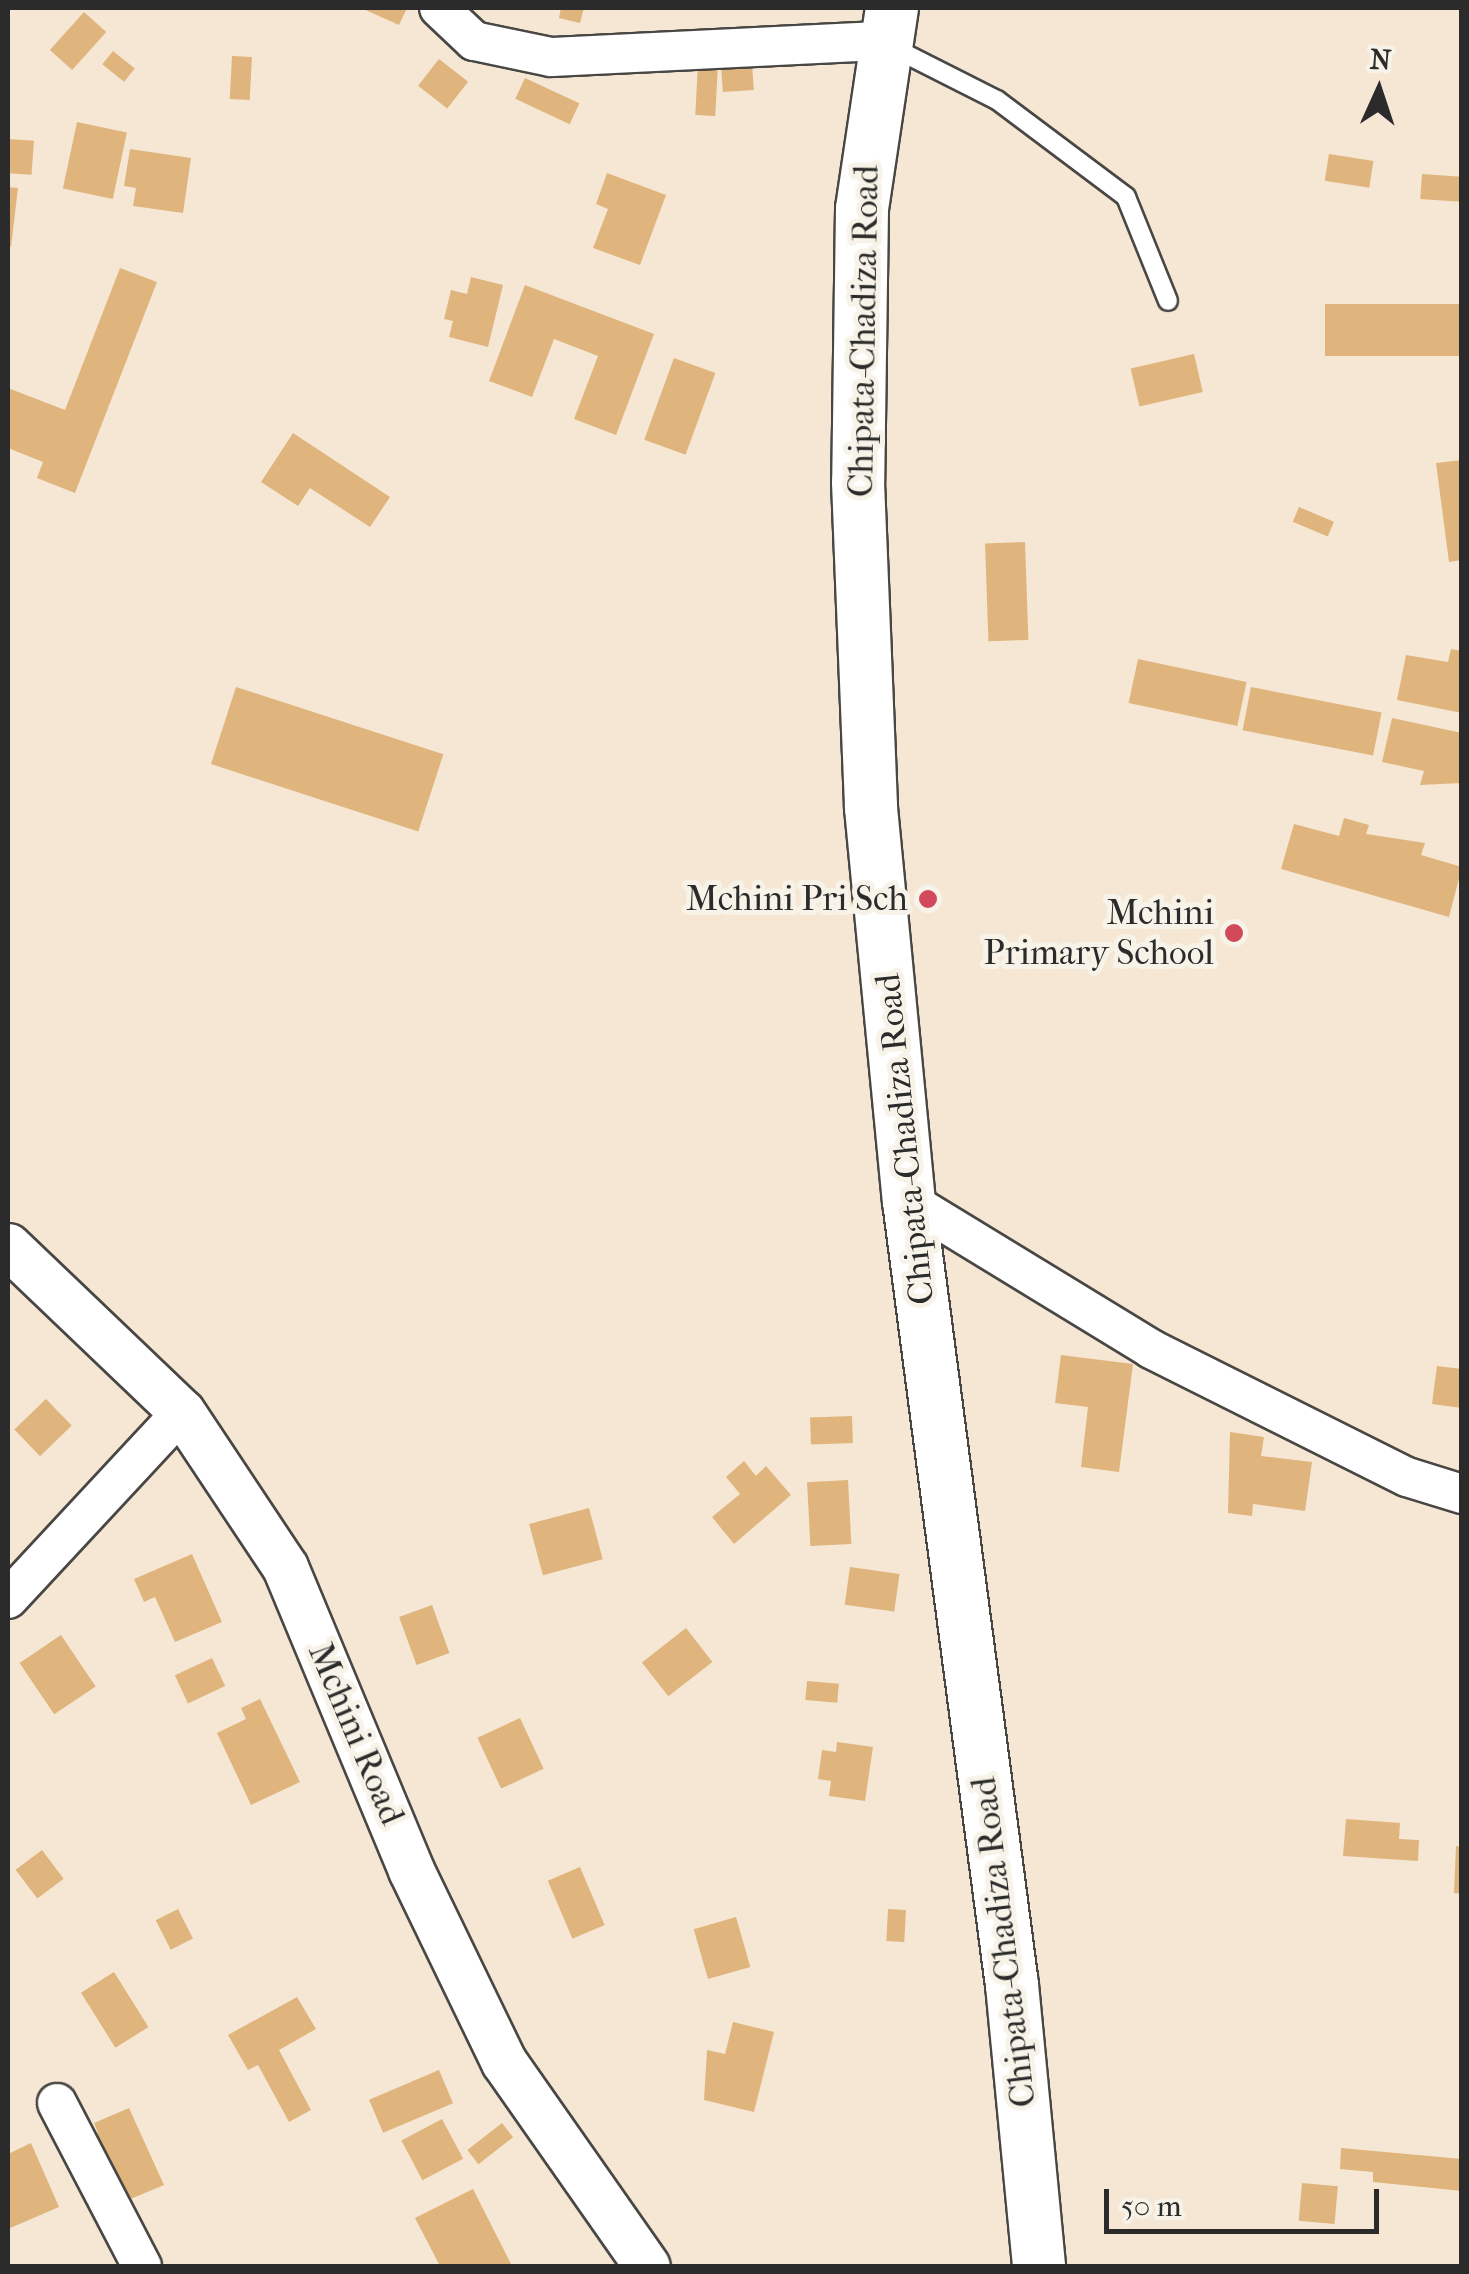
<!DOCTYPE html>
<style>
body{margin:0}
#map{position:relative;width:1469px;height:2274px;overflow:hidden;background:#f6e7d4;font-family:"IM FELL French Canon",serif}
div>[style]{position:absolute}
[style*='--x']{left:calc(var(--x)*1px);top:calc(var(--y)*1px);width:calc(var(--w)*1px);rotate:calc(var(--a)*1deg)}
.building>*{inset:0;background:#dfb57d;transform-origin:0 0}
.roads{filter:drop-shadow(2px 0 #494744) drop-shadow(-2px 0 #494744) drop-shadow(0 2px #494744) drop-shadow(0 -2px #494744)}
.service>*{height:18px;margin:-9px;padding:0 9px;transform-origin:9px;border-radius:9px;background:#fff}
.minor>*{height:38px;margin:-19px;padding:0 19px;transform-origin:19px;border-radius:19px;background:#fff}
.tertiary>*{height:45px;margin:-22.5px;padding:0 22.5px;transform-origin:22.5px;border-radius:22.5px;background:#fff}
.secondary>*{height:52px;margin:-26px;padding:0 26px;transform-origin:26px;border-radius:26px;background:#fff}
.dots>*{width:28px;height:28px;translate:-50% -50%;box-sizing:border-box;border:5px solid #f7f3e8;border-radius:50%}
span{translate:-50% -50%;white-space:nowrap;text-align:center;line-height:1.15;-webkit-text-stroke:10px #f7f3e8;paint-order:stroke}
.street-label{font-size:35px;color:#2b2b2b}
.poi-label{font-size:35px;color:#2b2b2b}
.right{translate:-100% -50%;text-align:right}
.frame{position:absolute;inset:0;border:10px solid #2b2b2b;pointer-events:none}
.north{position:absolute;left:1329px;top:40px;width:100px;height:100px;-webkit-text-stroke:8px #f7f3e8;paint-order:stroke;rotate:3deg;font-size:28px;font-weight:700;line-height:40px;text-align:center;color:#2b2b2b}
.north::after{content:'';display:block;margin:auto;width:35px;height:45px;background:#2b2b2b;clip-path:polygon(50% 0,100% 100%,50% 72%,0 100%)}
.scale{position:absolute;left:1104px;top:2189px;width:275px;height:45px;box-sizing:border-box;border:5px solid #2b2b2b;border-top:0;padding-left:12px;font-size:30px;line-height:35px;white-space:nowrap;color:#2b2b2b;-webkit-text-stroke:8px #f7f3e8;paint-order:stroke}
</style>
<div id="map">
<div class="building">
<i style="clip-path:polygon(361px 8px,407px 8px,399px 25px)"></i>
<i style="clip-path:polygon(561px 8px,584px 8px,580px 23px,559px 18px)"></i>
<i style="left:84px;top:12px;width:30px;height:51px;rotate:42deg"></i>
<i style="left:113px;top:51px;width:28px;height:17px;rotate:39deg"></i>
<i style="left:232px;top:56px;width:20px;height:43px;rotate:3deg"></i>
<i style="left:439px;top:59px;width:37px;height:34px;rotate:38deg"></i>
<i style="left:698px;top:63px;width:20px;height:52px;rotate:3deg"></i>
<i style="left:752px;top:64px;width:26px;height:31px;rotate:86deg"></i>
<i style="left:525px;top:78px;width:60px;height:23px;rotate:25deg"></i>
<i style="left:77px;top:122px;width:51px;height:68px;rotate:12deg"></i>
<i style="left:8px;top:139px;width:26px;height:34px;rotate:4deg"></i>
<i style="clip-path:polygon(130px 149px,191px 158px,183px 213px,133px 206px,136px 188px,124px 186px)"></i>
<i style="left:1329px;top:154px;width:45px;height:27px;rotate:9deg"></i>
<i style="clip-path:polygon(607px 173px,666px 195px,640px 265px,593px 248px,608px 209px,596px 204px)"></i>
<i style="left:1422px;top:174px;width:40px;height:25px;rotate:4deg"></i>
<i style="clip-path:polygon(8px 187px,18px 188px,11px 247px,8px 246px)"></i>
<i style="clip-path:polygon(120px 268px,157px 282px,75px 493px,37px 478px,43px 462px,8px 448px,8px 388px,65px 410px)"></i>
<i style="clip-path:polygon(471px 277px,503px 285px,488px 347px,449px 337px,453px 321px,444px 319px,451px 290px,467px 294px)"></i>
<i style="clip-path:polygon(525px 285px,654px 334px,616px 435px,574px 419px,598px 356px,554px 339px,532px 397px,489px 381px)"></i>
<i style="left:1325px;top:304px;width:134px;height:52px"></i>
<i style="left:1194px;top:354px;width:39px;height:65px;rotate:77deg"></i>
<i style="left:674px;top:358px;width:44px;height:87px;rotate:20deg"></i>
<i style="clip-path:polygon(293px 433px,390px 497px,370px 527px,310px 488px,298px 506px,261px 482px)"></i>
<i style="clip-path:polygon(1462px 460px,1462px 560px,1449px 562px,1436px 463px)"></i>
<i style="left:1299px;top:507px;width:38px;height:16px;rotate:23deg"></i>
<i style="left:1025px;top:542px;width:98px;height:40px;rotate:88deg"></i>
<i style="clip-path:polygon(1451px 649px,1462px 651px,1462px 713px,1397px 700px,1406px 655px,1448px 662px)"></i>
<i style="left:1138px;top:659px;width:111px;height:45px;rotate:12deg"></i>
<i style="left:236px;top:687px;width:218px;height:81px;rotate:18deg"></i>
<i style="left:1251px;top:687px;width:133px;height:44px;rotate:11deg"></i>
<i style="clip-path:polygon(1392px 718px,1462px 733px,1462px 783px,1420px 785px,1424px 771px,1382px 762px)"></i>
<i style="clip-path:polygon(1344px 818px,1369px 825px,1366px 834px,1425px 843px,1421px 855px,1462px 867px,1449px 917px,1281px 869px,1294px 824px,1339px 836px)"></i>
<i style="clip-path:polygon(1061px 1355px,1133px 1364px,1119px 1472px,1081px 1467px,1088px 1407px,1055px 1403px)"></i>
<i style="clip-path:polygon(1437px 1366px,1462px 1369px,1462px 1408px,1432px 1404px)"></i>
<i style="left:46px;top:1399px;width:37px;height:44px;rotate:46deg"></i>
<i style="left:852px;top:1416px;width:27px;height:42px;rotate:88deg"></i>
<i style="clip-path:polygon(1230px 1432px,1264px 1437px,1261px 1456px,1312px 1462px,1305px 1511px,1253px 1504px,1252px 1516px,1228px 1513px)"></i>
<i style="clip-path:polygon(744px 1461px,756px 1476px,766px 1466px,791px 1495px,734px 1544px,712px 1517px,740px 1494px,726px 1477px)"></i>
<i style="left:848px;top:1480px;width:64px;height:41px;rotate:87deg"></i>
<i style="left:589px;top:1508px;width:53px;height:62px;rotate:75deg"></i>
<i style="clip-path:polygon(192px 1554px,222px 1622px,175px 1642px,155px 1597px,144px 1602px,134px 1579px)"></i>
<i style="left:850px;top:1567px;width:50px;height:38px;rotate:8deg"></i>
<i style="left:432px;top:1605px;width:51px;height:35px;rotate:70deg"></i>
<i style="left:686px;top:1628px;width:43px;height:56px;rotate:52deg"></i>
<i style="left:61px;top:1635px;width:62px;height:50px;rotate:56deg"></i>
<i style="left:212px;top:1658px;width:31px;height:41px;rotate:65deg"></i>
<i style="left:807px;top:1681px;width:32px;height:19px;rotate:5deg"></i>
<i style="clip-path:polygon(260px 1699px,300px 1782px,251px 1805px,217px 1733px,246px 1719px,241px 1708px)"></i>
<i style="left:520px;top:1718px;width:56px;height:47px;rotate:65deg"></i>
<i style="clip-path:polygon(837px 1742px,873px 1747px,865px 1801px,829px 1796px,831px 1781px,818px 1779px,822px 1750px,836px 1752px)"></i>
<i style="clip-path:polygon(1346px 1819px,1400px 1823px,1399px 1839px,1419px 1840px,1418px 1861px,1343px 1856px)"></i>
<i style="clip-path:polygon(1456px 1846px,1462px 1847px,1462px 1894px,1454px 1893px)"></i>
<i style="left:42px;top:1850px;width:36px;height:33px;rotate:53deg"></i>
<i style="left:580px;top:1867px;width:63px;height:35px;rotate:67deg"></i>
<i style="left:178px;top:1909px;width:33px;height:25px;rotate:63deg"></i>
<i style="left:888px;top:1909px;width:18px;height:32px;rotate:3deg"></i>
<i style="left:736px;top:1917px;width:52px;height:44px;rotate:74deg"></i>
<i style="left:114px;top:1972px;width:65px;height:39px;rotate:58deg"></i>
<i style="clip-path:polygon(297px 1997px,316px 2029px,279px 2050px,311px 2110px,289px 2122px,258px 2065px,248px 2070px,228px 2035px)"></i>
<i style="clip-path:polygon(733px 2022px,774px 2032px,754px 2112px,704px 2100px,707px 2050px,725px 2054px)"></i>
<i style="left:439px;top:2070px;width:36px;height:76px;rotate:67deg"></i>
<i style="clip-path:polygon(129px 2108px,164px 2185px,128px 2200px,90px 2136px,98px 2133px,94px 2123px)"></i>
<i style="left:442px;top:2119px;width:45px;height:46px;rotate:62deg"></i>
<i style="left:502px;top:2123px;width:18px;height:44px;rotate:52deg"></i>
<i style="clip-path:polygon(31px 2143px,59px 2207px,8px 2229px,8px 2154px)"></i>
<i style="clip-path:polygon(1341px 2148px,1462px 2159px,1462px 2191px,1373px 2182px,1373px 2172px,1340px 2169px)"></i>
<i style="left:1302px;top:2183px;width:36px;height:38px;rotate:5deg"></i>
<i style="clip-path:polygon(473px 2189px,512px 2266px,440px 2266px,415px 2218px)"></i>
</div>
<div class="roads">
<div class="service">
<i style="--x:894;--y:48;--w:115;--a:26.8"></i>
<i style="--x:997;--y:100;--w:161;--a:36.9"></i>
<i style="--x:1126;--y:197;--w:112;--a:68"></i>
</div>
<div class="minor">
<i style="--x:439;--y:8;--w:48;--a:43.3"></i>
<i style="--x:474;--y:41;--w:79;--a:11.7"></i>
<i style="--x:551;--y:57;--w:329;--a:-2.8"></i>
<i style="--x:909;--y:1201;--w:284;--a:31.4"></i>
<i style="--x:1151;--y:1349;--w:286;--a:26.6"></i>
<i style="--x:1407;--y:1477;--w:58;--a:17.2"></i>
<i style="--x:8;--y:1599;--w:255;--a:-47.1"></i>
<i style="--x:57;--y:2103;--w:184;--a:62.5"></i>
</div>
<div class="tertiary">
<i style="--x:8;--y:1246;--w:240;--a:43.7"></i>
<i style="--x:182;--y:1412;--w:186;--a:56.4"></i>
<i style="--x:285;--y:1567;--w:328;--a:67.4"></i>
<i style="--x:411;--y:1870;--w:213;--a:64.2"></i>
<i style="--x:504;--y:2062;--w:249;--a:55"></i>
</div>
<div class="secondary">
<i style="--x:892;--y:8;--w:203;--a:98.5"></i>
<i style="--x:862;--y:209;--w:273;--a:90.8"></i>
<i style="--x:858;--y:482;--w:326;--a:87.7"></i>
<i style="--x:871;--y:808;--w:395;--a:84.5"></i>
<i style="--x:909;--y:1201;--w:791;--a:82.52"></i>
<i style="--x:1012;--y:1985;--w:282;--a:84.5"></i>
</div>
</div>
<div class="dots">
<i style="left:928px;top:899px;background:#d1495b"></i>
<i style="left:1234px;top:933px;background:#d1495b"></i>
</div>
<div class="street-label">
<span style="left:864px;top:331px;rotate:-89deg">Chipata-Chadiza Road</span>
<span style="left:905px;top:1139px;rotate:-96deg">Chipata-Chadiza Road</span>
<span style="left:356px;top:1734px;rotate:67deg">Mchini Road</span>
<span style="left:1004px;top:1942px;rotate:-97deg">Chipata-Chadiza Road</span>
</div>
<div class="poi-label">
<span class="right" style="left:908px;top:899px">Mchini Pri Sch</span>
<span class="right" style="left:1214px;top:933px">Mchini<br>Primary School</span>
</div>
<div class="frame"></div>
<div class="north">N</div>
<div class="scale">50 m</div>
</div>
